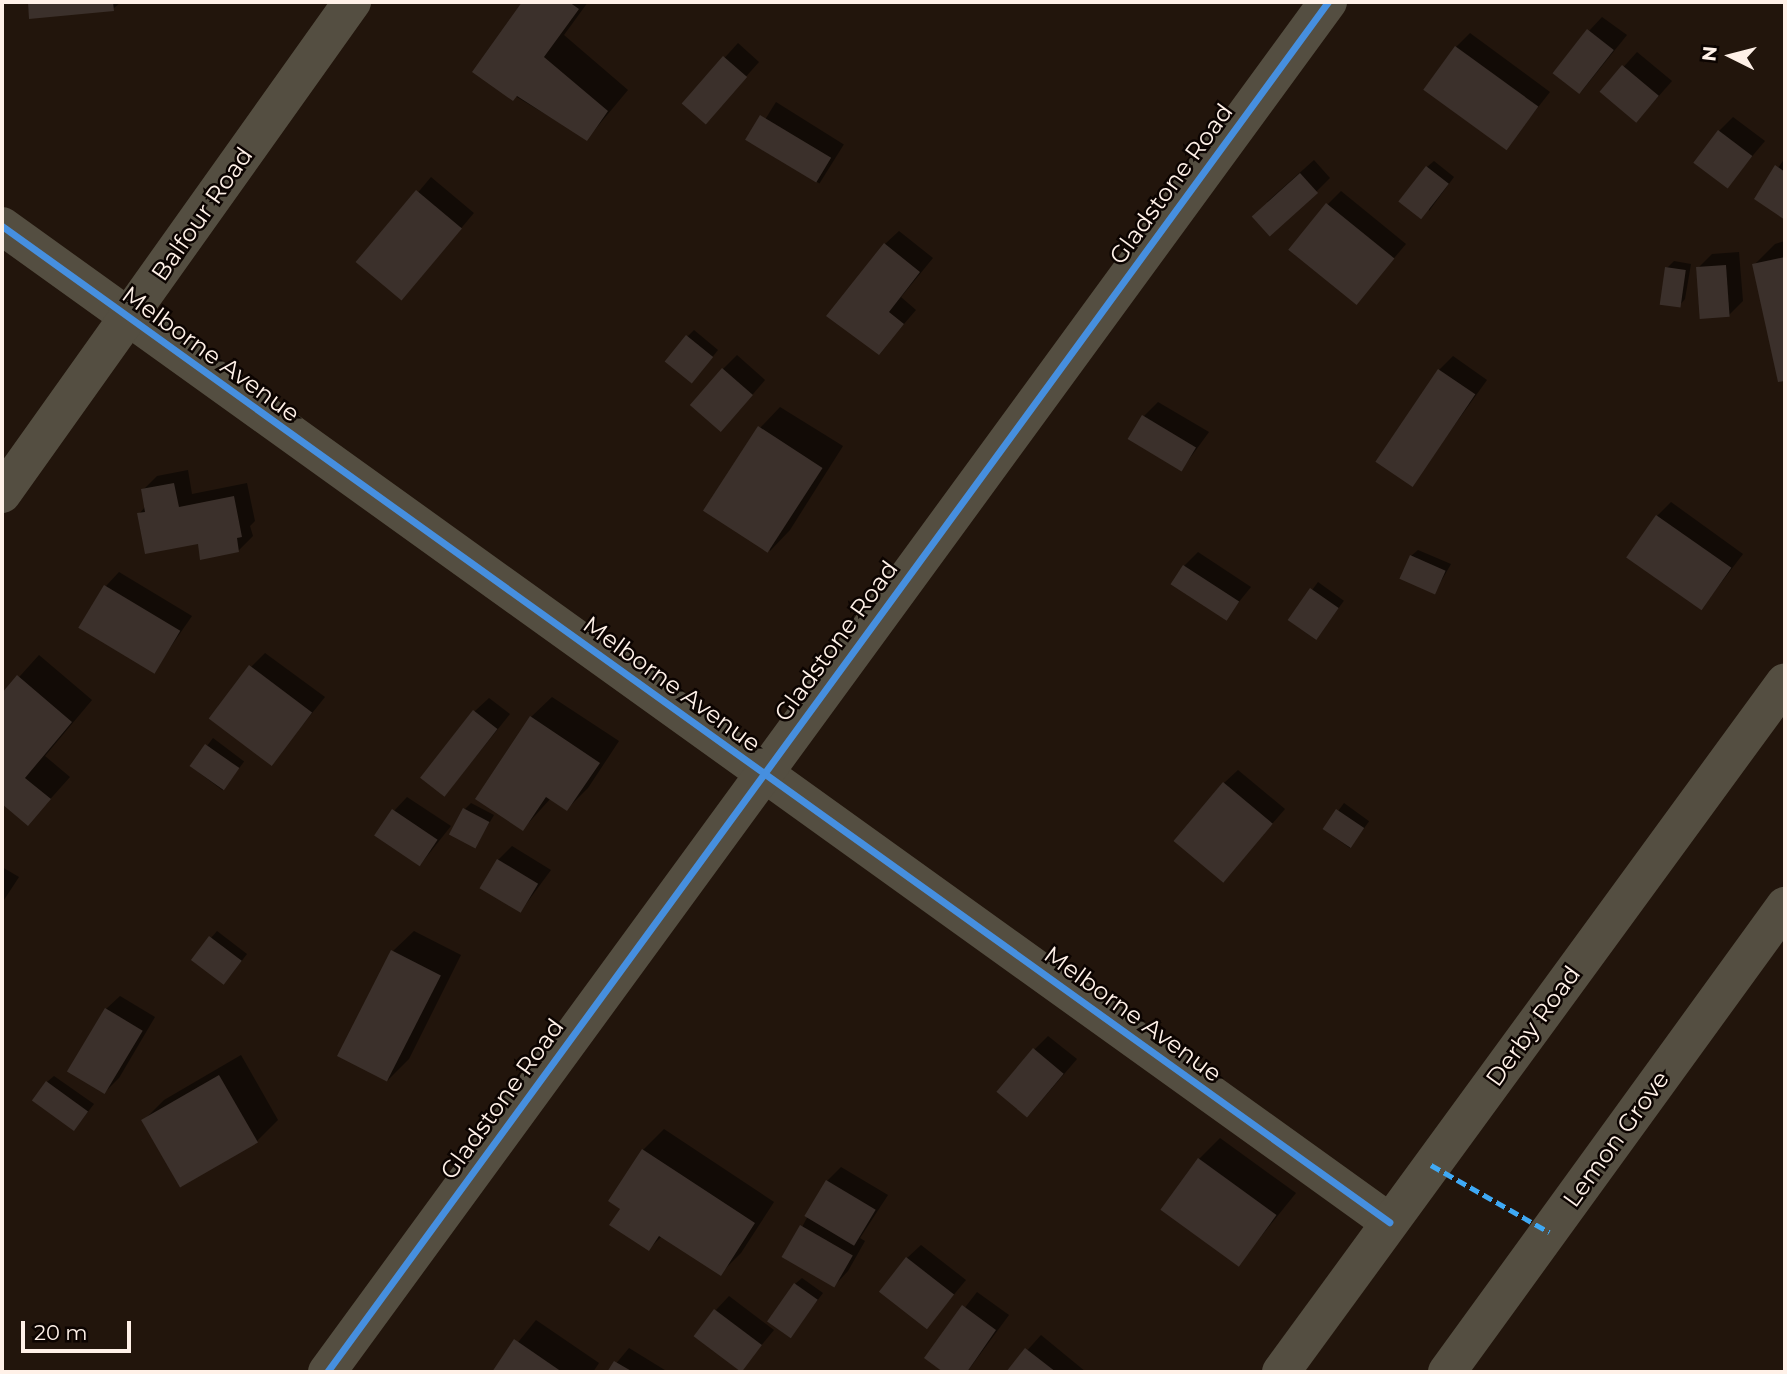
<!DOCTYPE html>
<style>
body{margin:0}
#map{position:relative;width:1787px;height:1374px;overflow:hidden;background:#22150c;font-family:Montserrat,sans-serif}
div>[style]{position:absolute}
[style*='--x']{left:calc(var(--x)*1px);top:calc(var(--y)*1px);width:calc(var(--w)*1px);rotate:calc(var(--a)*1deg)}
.shadow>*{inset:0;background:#0007;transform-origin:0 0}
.building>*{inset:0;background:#3b302b;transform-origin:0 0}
.minor>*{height:38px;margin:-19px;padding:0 19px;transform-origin:19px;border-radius:19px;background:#544e41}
.quiet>*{height:5px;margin-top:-2.5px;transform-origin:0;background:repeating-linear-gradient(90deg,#3fa9f5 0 10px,transparent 0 15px)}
.cycleway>*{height:7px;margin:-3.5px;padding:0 3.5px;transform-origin:3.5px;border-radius:3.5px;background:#468fdf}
span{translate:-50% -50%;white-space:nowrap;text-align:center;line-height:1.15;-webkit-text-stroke:5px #0c0401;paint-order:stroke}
.street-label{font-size:24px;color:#fff1e8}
.frame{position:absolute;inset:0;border:4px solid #fff1e8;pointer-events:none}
.north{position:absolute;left:1696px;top:21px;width:70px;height:70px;-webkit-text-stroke:5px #0c0401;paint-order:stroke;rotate:276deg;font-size:19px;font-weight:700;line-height:28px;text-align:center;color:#fff1e8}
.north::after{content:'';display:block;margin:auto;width:24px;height:32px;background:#fff1e8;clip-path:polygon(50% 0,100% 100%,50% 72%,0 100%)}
.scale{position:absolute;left:21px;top:1321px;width:110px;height:32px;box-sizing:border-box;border:4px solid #fff1e8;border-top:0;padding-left:9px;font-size:21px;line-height:24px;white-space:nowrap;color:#fff1e8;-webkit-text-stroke:5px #0c0401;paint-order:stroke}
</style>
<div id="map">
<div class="shadow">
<i style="clip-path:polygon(29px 2px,121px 2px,113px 9px,31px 17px)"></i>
<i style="clip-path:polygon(524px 2px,588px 2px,564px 35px,628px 90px,587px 139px,475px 72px)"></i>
<i style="clip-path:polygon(1602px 17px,1627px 35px,1581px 92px,1589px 31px)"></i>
<i style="clip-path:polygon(1470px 33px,1550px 92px,1505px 149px,1456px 47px)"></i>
<i style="clip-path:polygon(738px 43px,759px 62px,718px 108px,684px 103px)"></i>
<i style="clip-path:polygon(1637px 52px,1672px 81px,1650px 106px,1602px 91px)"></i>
<i style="left:776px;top:102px;width:80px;height:46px;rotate:32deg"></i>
<i style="clip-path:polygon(1733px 117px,1765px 141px,1727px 186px,1719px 131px)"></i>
<i style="clip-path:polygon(1785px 158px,1785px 218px,1756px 199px)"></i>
<i style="clip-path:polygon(1314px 160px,1330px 178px,1316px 192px,1267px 202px)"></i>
<i style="clip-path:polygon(1434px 161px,1454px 177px,1429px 211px,1427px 167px)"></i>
<i style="left:431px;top:177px;width:56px;height:112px;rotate:40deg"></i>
<i style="clip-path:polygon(1341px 191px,1406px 244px,1356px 303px,1327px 205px)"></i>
<i style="clip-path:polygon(899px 231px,933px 258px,901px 297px,916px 310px,879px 353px,885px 244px)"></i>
<i style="clip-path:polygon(1785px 241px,1785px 379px,1780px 380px,1754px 265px,1775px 244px)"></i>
<i style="clip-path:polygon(1739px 252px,1743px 301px,1729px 315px,1698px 268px,1712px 254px)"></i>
<i style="clip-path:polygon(1674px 261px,1691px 264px,1685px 299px,1679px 306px,1667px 268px)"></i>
<i style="clip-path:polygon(694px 330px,718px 350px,698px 375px,687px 337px)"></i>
<i style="clip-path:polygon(737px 355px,765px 380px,734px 416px,723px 369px)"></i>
<i style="clip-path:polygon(1453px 356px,1487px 380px,1412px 484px,1439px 370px)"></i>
<i style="clip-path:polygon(1158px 402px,1209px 432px,1182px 469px,1144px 416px)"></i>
<i style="clip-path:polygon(780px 407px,843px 446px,790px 530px,770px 551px,760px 428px)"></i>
<i style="clip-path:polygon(188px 470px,192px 494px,247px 483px,255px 521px,250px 526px,253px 536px,239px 550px,199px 542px,139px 514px,146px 506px,143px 490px,157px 476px)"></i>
<i style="clip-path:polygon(1671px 502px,1743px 554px,1701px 609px,1657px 516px)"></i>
<i style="clip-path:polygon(1418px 550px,1451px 564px,1435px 592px,1411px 556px)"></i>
<i style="clip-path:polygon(1198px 552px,1251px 587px,1225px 619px,1184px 566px)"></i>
<i style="clip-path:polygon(119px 572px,192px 616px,154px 671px,106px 586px)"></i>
<i style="left:1318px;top:582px;width:32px;height:48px;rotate:36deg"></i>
<i style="clip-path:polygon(265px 653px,325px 697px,272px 763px,251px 667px)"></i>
<i style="clip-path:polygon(39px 655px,92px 700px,45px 756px,70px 777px,28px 824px,2px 801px,2px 696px)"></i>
<i style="clip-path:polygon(552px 697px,619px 741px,588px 788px,567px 809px,551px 798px,523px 829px,531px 717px)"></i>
<i style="clip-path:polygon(489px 698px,510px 714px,445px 795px,475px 711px)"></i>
<i style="left:213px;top:738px;width:39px;height:36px;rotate:37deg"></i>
<i style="clip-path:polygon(1238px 770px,1285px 809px,1222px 881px,1224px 783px)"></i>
<i style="clip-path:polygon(407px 797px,451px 826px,420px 865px,394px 811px)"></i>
<i style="clip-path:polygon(471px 803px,494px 815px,475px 847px,465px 809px)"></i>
<i style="left:1344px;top:803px;width:31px;height:33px;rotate:36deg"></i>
<i style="clip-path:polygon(512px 846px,551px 870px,520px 912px,498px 860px)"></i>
<i style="clip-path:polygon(2px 867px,19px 877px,2px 903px)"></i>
<i style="clip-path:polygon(217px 931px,247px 954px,230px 976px,211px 938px)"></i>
<i style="clip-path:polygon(414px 931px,461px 955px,409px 1059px,388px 1080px,393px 951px)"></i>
<i style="clip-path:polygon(120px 996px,155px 1017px,119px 1078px,105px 1092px,106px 1009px)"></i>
<i style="clip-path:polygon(1048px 1036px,1077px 1059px,1029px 1115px,1034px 1050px)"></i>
<i style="clip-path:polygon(241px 1055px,278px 1120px,257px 1141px,181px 1185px,143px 1121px,164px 1100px)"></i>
<i style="clip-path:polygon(54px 1076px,94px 1104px,74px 1130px,47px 1082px)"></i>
<i style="clip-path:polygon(664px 1129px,774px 1202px,741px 1253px,720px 1274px,662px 1236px,649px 1249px,622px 1208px,643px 1150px)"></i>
<i style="clip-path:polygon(1220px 1138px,1296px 1193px,1238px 1265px,1199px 1159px)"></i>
<i style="clip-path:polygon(841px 1167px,888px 1195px,860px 1238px,865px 1241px,848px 1271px,835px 1285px,802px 1227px,827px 1181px)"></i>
<i style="clip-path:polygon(921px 1245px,966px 1280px,927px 1327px,907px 1258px)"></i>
<i style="clip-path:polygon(802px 1278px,823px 1293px,791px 1336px,795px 1284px)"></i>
<i style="clip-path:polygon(977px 1292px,1009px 1315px,967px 1372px,946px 1372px,926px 1358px)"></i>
<i style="clip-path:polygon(729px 1296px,774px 1330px,741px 1370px,716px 1310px)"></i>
<i style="clip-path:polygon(536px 1320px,599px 1363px,593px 1372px,494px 1372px)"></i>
<i style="clip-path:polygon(1041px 1335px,1086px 1372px,1008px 1372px)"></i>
<i style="clip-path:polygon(629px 1348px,668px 1372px,609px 1372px)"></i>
</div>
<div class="building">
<i style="clip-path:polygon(28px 2px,113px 2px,114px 11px,29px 19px)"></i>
<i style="clip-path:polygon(522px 2px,569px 2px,579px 9px,544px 57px,608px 111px,587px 141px,517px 96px,513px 101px,472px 72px)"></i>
<i style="left:1587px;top:29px;width:34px;height:56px;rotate:38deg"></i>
<i style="left:1455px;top:46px;width:103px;height:54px;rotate:36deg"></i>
<i style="left:723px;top:56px;width:32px;height:63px;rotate:41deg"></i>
<i style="left:1622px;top:65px;width:48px;height:35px;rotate:40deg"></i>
<i style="left:760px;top:115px;width:83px;height:29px;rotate:31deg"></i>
<i style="left:1718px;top:130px;width:43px;height:41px;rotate:37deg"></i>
<i style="clip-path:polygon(1775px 165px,1785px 172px,1785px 220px,1754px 199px)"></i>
<i style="left:1426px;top:166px;width:29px;height:45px;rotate:38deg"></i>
<i style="left:1300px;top:173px;width:27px;height:65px;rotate:48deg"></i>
<i style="left:416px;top:190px;width:60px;height:94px;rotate:40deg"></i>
<i style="left:1326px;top:203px;width:88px;height:60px;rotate:39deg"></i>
<i style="clip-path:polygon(884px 243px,920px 272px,889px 312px,904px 324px,879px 355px,826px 316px)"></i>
<i style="clip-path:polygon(1785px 257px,1785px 381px,1778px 382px,1752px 264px)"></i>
<i style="left:1726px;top:265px;width:52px;height:30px;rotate:86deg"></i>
<i style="left:1665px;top:267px;width:21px;height:38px;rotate:8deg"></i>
<i style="left:686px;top:335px;width:35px;height:34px;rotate:39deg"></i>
<i style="left:722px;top:368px;width:41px;height:49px;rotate:41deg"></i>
<i style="left:1438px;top:369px;width:45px;height:112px;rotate:34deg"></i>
<i style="left:1142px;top:415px;width:63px;height:28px;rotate:31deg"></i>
<i style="left:758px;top:426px;width:77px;height:101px;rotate:33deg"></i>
<i style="clip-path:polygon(174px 483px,179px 507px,234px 496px,242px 537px,237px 538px,239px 552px,200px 560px,198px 544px,145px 554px,137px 513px,145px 512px,141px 489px)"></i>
<i style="left:1656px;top:515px;width:92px;height:52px;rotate:35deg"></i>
<i style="left:1410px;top:555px;width:39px;height:26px;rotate:24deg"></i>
<i style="left:1183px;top:565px;width:67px;height:23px;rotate:33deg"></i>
<i style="left:104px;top:585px;width:89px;height:50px;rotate:31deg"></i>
<i style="left:1310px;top:588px;width:35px;height:39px;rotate:35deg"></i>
<i style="left:249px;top:665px;width:79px;height:67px;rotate:37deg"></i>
<i style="clip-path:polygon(17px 675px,72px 722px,25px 778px,51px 799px,28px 826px,2px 804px,2px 693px)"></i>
<i style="left:473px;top:710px;width:31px;height:86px;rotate:38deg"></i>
<i style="clip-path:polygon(530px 716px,600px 763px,567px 811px,546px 797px,523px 831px,475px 799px)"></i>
<i style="left:205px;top:744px;width:42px;height:27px;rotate:35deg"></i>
<i style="left:1223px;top:782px;width:65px;height:77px;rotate:40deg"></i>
<i style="left:463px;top:808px;width:30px;height:30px;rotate:28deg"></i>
<i style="left:392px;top:809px;width:55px;height:32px;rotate:34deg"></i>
<i style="left:1336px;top:809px;width:34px;height:24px;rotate:34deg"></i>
<i style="left:497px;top:859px;width:48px;height:34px;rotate:31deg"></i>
<i style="left:209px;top:936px;width:41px;height:30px;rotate:37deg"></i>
<i style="left:391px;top:950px;width:56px;height:119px;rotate:27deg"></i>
<i style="left:105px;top:1008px;width:44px;height:74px;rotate:31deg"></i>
<i style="left:1033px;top:1048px;width:40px;height:57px;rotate:40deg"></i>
<i style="left:219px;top:1075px;width:78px;height:90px;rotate:60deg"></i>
<i style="left:46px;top:1081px;width:52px;height:24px;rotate:36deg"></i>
<i style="clip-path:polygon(642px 1149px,755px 1223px,721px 1276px,659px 1236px,649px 1251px,609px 1225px,620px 1209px,608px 1201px)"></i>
<i style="left:1198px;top:1158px;width:97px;height:64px;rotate:36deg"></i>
<i style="left:826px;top:1180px;width:58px;height:42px;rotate:31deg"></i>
<i style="left:800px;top:1225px;width:61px;height:37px;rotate:30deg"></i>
<i style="left:906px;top:1257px;width:61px;height:44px;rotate:38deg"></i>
<i style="left:794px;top:1283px;width:29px;height:47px;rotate:35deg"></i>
<i style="clip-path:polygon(962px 1305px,996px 1330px,967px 1372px,943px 1372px,924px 1358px)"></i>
<i style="left:714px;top:1309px;width:60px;height:34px;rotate:37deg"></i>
<i style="clip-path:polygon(514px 1339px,562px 1372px,492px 1372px)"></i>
<i style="clip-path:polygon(1025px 1348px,1056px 1372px,1006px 1372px)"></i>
<i style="clip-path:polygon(614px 1361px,633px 1372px,607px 1372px)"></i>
</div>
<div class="minor">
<i style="--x:2;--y:226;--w:1708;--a:35.68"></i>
<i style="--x:2;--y:494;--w:604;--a:-54.57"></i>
<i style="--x:327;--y:1372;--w:1697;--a:-53.85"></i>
<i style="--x:1281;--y:1372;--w:854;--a:-53.85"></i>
<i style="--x:1447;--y:1372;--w:576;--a:-54.05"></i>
</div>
<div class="quiet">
<i style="--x:1431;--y:1165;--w:136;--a:29.6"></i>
</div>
<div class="cycleway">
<i style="--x:2;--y:226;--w:1708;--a:35.68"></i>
<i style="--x:327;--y:1372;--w:1697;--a:-53.85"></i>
</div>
<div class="street-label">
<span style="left:1171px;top:184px;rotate:-54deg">Gladstone Road</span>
<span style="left:202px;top:214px;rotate:-55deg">Balfour Road</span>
<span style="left:211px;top:354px;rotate:36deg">Melborne Avenue</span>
<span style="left:836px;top:641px;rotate:-54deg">Gladstone Road</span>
<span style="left:672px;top:684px;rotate:36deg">Melborne Avenue</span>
<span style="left:1133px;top:1014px;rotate:36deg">Melborne Avenue</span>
<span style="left:1533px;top:1026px;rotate:-54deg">Derby Road</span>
<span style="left:502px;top:1099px;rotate:-54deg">Gladstone Road</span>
<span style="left:1616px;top:1139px;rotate:-54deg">Lemon Grove</span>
</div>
<div class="frame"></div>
<div class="north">N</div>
<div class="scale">20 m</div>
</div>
